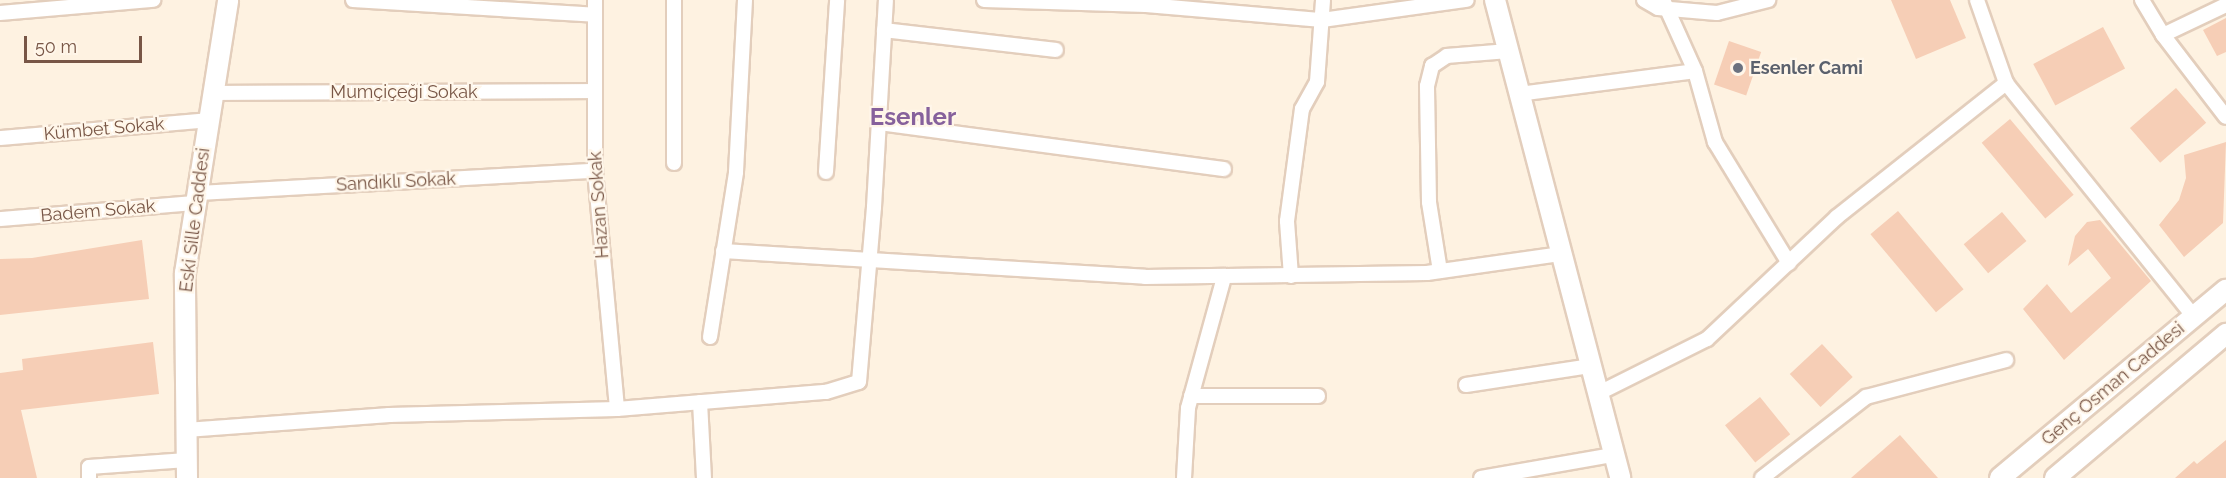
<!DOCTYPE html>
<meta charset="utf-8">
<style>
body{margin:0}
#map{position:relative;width:2226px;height:478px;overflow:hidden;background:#fef2e1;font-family:Raleway,sans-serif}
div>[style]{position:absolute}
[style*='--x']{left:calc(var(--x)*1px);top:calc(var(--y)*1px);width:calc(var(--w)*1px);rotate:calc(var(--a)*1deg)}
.building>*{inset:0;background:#f6ceb6;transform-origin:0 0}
.roads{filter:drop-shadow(2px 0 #e3cebc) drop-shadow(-2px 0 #e3cebc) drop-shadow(0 2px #e3cebc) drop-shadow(0 -2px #e3cebc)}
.street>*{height:14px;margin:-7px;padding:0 7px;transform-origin:7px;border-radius:7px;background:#fff}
.secondary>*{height:20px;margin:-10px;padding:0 10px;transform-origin:10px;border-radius:10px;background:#fff}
.dots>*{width:16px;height:16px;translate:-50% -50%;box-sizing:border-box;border:3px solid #fff6e9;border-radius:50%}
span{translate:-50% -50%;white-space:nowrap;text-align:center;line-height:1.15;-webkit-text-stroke:4.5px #fff6e9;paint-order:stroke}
.worship-label{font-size:18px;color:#5b616d;font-weight:700}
.left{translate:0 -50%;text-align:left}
.street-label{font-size:18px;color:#785646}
.district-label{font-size:24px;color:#86619c;font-weight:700}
.scale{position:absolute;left:24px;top:36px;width:118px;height:27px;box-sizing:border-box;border:3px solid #785646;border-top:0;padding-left:8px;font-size:18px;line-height:21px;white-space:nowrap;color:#785646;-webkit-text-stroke:4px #fff6e9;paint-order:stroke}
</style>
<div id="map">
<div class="building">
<i style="clip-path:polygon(1891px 0,1950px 0,1966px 38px,1916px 59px)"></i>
<i style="clip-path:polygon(2226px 18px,2226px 52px,2217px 56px,2203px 30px)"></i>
<i style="left:2103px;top:27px;width:47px;height:79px;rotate:62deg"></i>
<i style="left:1729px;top:41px;width:34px;height:46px;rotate:19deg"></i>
<i style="left:2176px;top:88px;width:46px;height:61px;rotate:49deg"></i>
<i style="left:2010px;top:119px;width:99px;height:37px;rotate:50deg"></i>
<i style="clip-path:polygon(2226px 142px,2223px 223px,2184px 257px,2159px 225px,2179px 200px,2186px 178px,2184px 155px)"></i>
<i style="left:1898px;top:211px;width:102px;height:36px;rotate:50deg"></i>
<i style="left:2002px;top:212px;width:38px;height:50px;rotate:50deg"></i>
<i style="clip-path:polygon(2100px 220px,2151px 281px,2064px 360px,2023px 309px,2047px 284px,2071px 313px,2111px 278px,2088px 249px,2068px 266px,2075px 236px,2087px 222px)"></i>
<i style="clip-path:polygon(142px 240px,149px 299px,0 315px,0 259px,32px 258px)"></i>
<i style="clip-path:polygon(153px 342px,159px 394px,21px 410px,37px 478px,0 478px,0 373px,23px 370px,22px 359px)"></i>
<i style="left:1822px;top:344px;width:45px;height:44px;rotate:47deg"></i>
<i style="left:1760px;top:397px;width:48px;height:45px;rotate:51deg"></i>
<i style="clip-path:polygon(1900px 435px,1938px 478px,1851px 478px)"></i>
<i style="clip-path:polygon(2226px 440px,2226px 478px,2175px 478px,2194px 461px,2197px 464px)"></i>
</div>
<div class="roads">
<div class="street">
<i style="--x:353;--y:0;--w:242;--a:3.5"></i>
<i style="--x:595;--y:0;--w:171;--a:90"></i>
<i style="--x:595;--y:171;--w:239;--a:84.7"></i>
<i style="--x:984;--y:0;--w:162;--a:1.8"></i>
<i style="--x:1146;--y:5;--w:177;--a:4.9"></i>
<i style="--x:1322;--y:20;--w:146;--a:-7.9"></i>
<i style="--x:1644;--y:0;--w:16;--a:30"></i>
<i style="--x:1658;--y:8;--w:59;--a:4.8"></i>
<i style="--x:1717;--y:13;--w:53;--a:-14.3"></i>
<i style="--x:1663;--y:0;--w:78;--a:65.7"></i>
<i style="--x:1695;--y:71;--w:74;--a:74.3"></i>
<i style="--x:1715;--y:142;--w:142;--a:58.6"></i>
<i style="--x:1977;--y:0;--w:88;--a:70.7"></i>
<i style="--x:2006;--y:83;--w:300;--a:51.2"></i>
<i style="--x:2142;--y:0;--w:41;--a:59"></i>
<i style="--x:2163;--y:35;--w:103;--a:52.5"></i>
<i style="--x:0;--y:13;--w:154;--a:-4.9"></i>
<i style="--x:884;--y:30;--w:173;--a:6.6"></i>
<i style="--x:2163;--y:35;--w:70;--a:-25.5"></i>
<i style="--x:213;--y:93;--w:382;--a:-0.3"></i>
<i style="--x:1519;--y:94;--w:177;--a:-7.4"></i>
<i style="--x:879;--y:123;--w:348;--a:7.6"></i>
<i style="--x:0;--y:138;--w:210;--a:-4.9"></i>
<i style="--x:674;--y:163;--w:163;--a:-90"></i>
<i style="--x:826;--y:172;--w:172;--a:-86.3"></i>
<i style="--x:197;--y:193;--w:399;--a:-3.2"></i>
<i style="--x:0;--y:219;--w:197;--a:-4.7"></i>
<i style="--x:723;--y:251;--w:423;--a:3.5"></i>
<i style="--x:1145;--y:277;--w:282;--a:-0.8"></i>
<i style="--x:1427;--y:273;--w:134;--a:-8.1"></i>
<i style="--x:1440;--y:271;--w:70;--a:-99.1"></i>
<i style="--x:1429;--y:202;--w:116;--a:-91"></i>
<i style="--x:1427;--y:86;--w:21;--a:-76"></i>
<i style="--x:1432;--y:66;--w:18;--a:-34"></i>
<i style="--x:1447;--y:56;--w:61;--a:-4.7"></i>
<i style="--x:1291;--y:276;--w:55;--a:-94.2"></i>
<i style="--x:1287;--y:221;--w:113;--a:-82.4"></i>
<i style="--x:1302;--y:109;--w:31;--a:-61"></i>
<i style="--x:1317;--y:82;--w:82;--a:-85.8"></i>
<i style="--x:710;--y:337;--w:167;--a:-81"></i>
<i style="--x:736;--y:172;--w:172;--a:-87"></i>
<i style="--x:1466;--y:385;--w:125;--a:-8.7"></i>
<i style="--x:1597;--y:394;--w:123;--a:-26.6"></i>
<i style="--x:1707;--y:339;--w:178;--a:-43.2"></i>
<i style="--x:1837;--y:217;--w:216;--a:-38.4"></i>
<i style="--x:1191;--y:396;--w:127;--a:0"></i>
<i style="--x:700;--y:402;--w:76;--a:87"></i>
<i style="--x:186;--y:430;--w:204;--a:-4.2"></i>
<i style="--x:389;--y:415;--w:228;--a:-1.5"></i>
<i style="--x:617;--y:409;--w:210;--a:-4.7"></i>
<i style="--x:826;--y:392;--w:34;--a:-17"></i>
<i style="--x:859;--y:382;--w:176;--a:-85.1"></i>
<i style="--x:874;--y:207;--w:207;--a:-86.7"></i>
<i style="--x:89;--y:478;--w:11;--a:-90"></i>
<i style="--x:89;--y:467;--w:98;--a:-4.1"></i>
<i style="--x:1184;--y:478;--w:70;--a:-86.7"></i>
<i style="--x:1188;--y:408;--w:136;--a:-74.6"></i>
<i style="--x:1481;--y:478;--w:134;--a:-9.9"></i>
<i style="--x:1762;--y:478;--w:132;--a:-37.9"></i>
<i style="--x:1866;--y:397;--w:145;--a:-14.8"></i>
</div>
<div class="secondary">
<i style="--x:1495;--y:0;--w:494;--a:75.3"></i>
<i style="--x:187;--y:478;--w:205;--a:-90.6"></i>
<i style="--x:185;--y:273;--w:276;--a:-81"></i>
<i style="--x:2000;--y:478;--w:294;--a:-39.8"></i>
<i style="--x:2055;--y:478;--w:224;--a:-40.1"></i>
</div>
</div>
<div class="dots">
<i style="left:1738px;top:68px;background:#6b7280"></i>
</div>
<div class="worship-label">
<span class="left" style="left:1750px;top:68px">Esenler Cami</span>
</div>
<div class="street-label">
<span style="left:404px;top:92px">Mumçiçeği Sokak</span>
<span style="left:104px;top:129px;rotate:-5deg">Kümbet Sokak</span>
<span style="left:396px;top:182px;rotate:-3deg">Sandıklı Sokak</span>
<span style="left:599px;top:205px;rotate:-94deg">Hazan Sokak</span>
<span style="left:98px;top:211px;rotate:-5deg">Badem Sokak</span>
<span style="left:195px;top:220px;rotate:-83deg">Eski Sille Caddesi</span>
<span style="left:2113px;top:384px;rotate:-40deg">Genç Osman Caddesi</span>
</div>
<div class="district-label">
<span style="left:913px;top:117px">Esenler</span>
</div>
<div class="scale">50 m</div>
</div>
